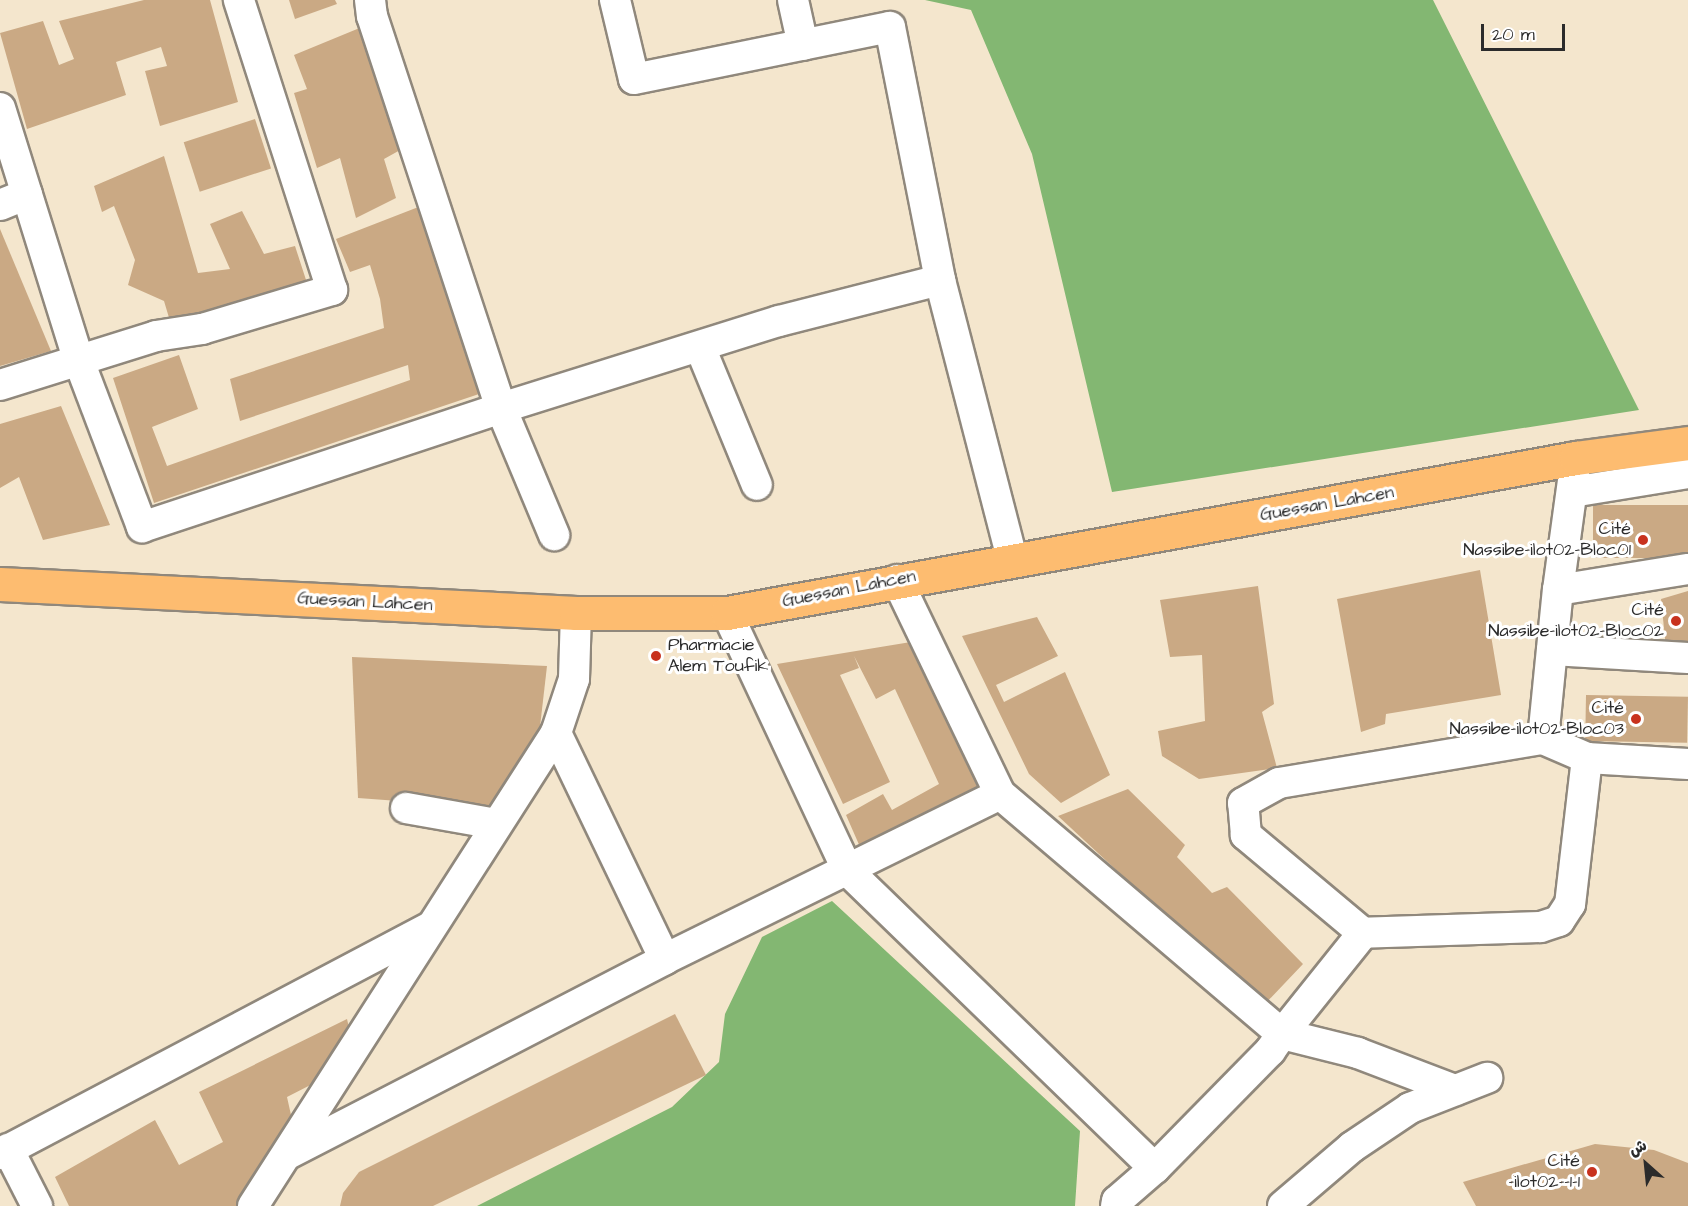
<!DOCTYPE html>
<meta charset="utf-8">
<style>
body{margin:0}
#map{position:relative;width:1688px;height:1206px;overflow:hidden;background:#f4e6cd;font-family:"Architects Daughter","Playpen Sans Arabic",sans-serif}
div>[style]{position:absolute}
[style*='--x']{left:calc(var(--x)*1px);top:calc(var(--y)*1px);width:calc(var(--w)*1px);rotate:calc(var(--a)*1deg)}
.forest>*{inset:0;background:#83b772}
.building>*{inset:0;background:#caa984;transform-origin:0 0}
.roads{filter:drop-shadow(2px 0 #90887c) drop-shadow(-2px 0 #90887c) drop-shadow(0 2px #90887c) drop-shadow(0 -2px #90887c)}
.minor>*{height:30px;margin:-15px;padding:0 15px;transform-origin:15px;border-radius:15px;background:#fff}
.major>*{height:33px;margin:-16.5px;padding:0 16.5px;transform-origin:16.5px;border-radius:16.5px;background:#fdbc70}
.dots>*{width:16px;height:16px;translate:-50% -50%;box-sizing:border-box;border:3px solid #fff;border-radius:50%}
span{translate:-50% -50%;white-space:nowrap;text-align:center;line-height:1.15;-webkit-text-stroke:6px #fff;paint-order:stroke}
.street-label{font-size:18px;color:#2b2b2b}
.poi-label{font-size:18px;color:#2b2b2b}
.right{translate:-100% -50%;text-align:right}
.left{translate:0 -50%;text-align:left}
.north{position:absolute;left:1616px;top:1134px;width:60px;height:60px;-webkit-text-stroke:4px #fff;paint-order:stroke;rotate:333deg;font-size:16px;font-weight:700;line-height:24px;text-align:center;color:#2b2b2b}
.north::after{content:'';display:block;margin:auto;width:21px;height:27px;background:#2b2b2b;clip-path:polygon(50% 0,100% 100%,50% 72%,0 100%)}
.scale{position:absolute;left:1481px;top:24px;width:84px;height:27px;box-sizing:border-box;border:3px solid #2b2b2b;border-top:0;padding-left:8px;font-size:18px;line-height:21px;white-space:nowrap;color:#2b2b2b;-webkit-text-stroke:4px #fff;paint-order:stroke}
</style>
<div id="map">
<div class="forest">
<i style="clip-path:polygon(925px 0,1433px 0,1639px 410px,1112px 492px,1032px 154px,971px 10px)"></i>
<i style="clip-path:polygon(832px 901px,1080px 1131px,1075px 1206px,477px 1206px,672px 1107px,719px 1062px,725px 1014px,762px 937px)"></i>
</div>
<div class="building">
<i style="clip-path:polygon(144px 0,210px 0,238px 102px,160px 126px,145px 71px,167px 66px,161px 47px,116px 62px,126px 95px,27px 129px,0 33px,43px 21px,59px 65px,74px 59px,59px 21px)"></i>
<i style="clip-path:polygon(289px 0,335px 0,337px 4px,295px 19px)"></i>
<i style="clip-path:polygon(362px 27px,402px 149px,384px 159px,396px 198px,356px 218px,340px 158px,317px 168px,294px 93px,307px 89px,294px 55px)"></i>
<i style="left:255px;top:119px;width:52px;height:75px;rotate:72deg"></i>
<i style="clip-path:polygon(164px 156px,198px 273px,230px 269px,210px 224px,242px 211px,264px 254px,295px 246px,307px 283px,170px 321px,164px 301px,128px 285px,135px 260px,114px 206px,102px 212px,94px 186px)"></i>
<i style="clip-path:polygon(421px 206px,479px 394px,154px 503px,113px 378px,179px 355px,198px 409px,152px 427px,167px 466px,410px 380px,408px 365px,240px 421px,230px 379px,384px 328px,380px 299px,370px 265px,350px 272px,336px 239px)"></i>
<i style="clip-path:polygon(0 229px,51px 351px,0 366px)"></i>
<i style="clip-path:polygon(61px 406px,110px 525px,43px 540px,19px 477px,0 488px,0 424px)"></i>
<i style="left:1688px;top:505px;width:53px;height:95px;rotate:90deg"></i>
<i style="clip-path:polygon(1480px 570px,1501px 695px,1386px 714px,1385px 724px,1361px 732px,1337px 599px)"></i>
<i style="clip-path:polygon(1258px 586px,1274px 704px,1262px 712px,1277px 768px,1199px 779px,1162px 756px,1158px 731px,1205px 721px,1202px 655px,1170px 657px,1160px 600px)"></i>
<i style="clip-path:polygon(1688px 591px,1688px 643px,1666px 648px,1661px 599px)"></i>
<i style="clip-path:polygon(1037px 617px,1058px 656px,996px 685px,1004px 702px,1065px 672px,1110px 775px,1061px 803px,1029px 774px,962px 636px)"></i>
<i style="clip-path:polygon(917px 641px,996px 786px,864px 856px,846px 815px,883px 794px,892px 810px,939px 784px,895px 689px,876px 699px,854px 656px,859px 668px,840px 675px,890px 782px,843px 804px,777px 664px)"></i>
<i style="clip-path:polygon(352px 657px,547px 666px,538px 744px,493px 808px,358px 798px)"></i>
<i style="left:1586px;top:695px;width:102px;height:46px;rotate:1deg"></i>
<i style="clip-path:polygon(1128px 789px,1185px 845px,1177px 857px,1212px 893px,1227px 887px,1303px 964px,1263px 1006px,1058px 816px)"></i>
<i style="clip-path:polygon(675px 1014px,706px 1075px,433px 1206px,340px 1206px,343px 1193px,359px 1172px)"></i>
<i style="clip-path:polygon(347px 1019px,351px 1036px,328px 1076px,287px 1097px,293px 1124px,241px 1206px,69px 1206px,55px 1177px,155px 1120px,179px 1165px,223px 1142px,199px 1092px)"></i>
<i style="clip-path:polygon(1595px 1144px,1654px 1150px,1688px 1163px,1688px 1206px,1476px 1206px,1463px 1182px)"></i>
</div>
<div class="roads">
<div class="minor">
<i style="--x:370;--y:0;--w:16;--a:83"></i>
<i style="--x:372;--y:16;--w:413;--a:71.8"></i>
<i style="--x:501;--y:408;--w:138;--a:67.3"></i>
<i style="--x:615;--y:0;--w:81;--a:76.5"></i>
<i style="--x:634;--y:79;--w:261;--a:-11.5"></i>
<i style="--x:890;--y:27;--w:258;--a:78.8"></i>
<i style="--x:940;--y:280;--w:291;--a:75.5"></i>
<i style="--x:793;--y:0;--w:46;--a:77.5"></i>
<i style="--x:0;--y:108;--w:265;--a:72.7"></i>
<i style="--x:79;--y:361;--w:178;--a:69.2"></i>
<i style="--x:142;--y:527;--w:378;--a:-18.3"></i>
<i style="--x:501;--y:408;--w:291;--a:-17.4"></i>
<i style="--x:779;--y:321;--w:166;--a:-14.3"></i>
<i style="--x:0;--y:205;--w:29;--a:-22"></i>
<i style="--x:700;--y:347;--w:149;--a:67.6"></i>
<i style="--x:0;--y:385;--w:164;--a:-17.4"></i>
<i style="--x:156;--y:336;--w:47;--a:-8.7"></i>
<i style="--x:202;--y:329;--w:136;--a:-16.7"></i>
<i style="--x:332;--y:290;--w:305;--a:-107.8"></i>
<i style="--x:1572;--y:492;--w:118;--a:-9.3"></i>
<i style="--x:897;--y:580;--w:237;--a:64.3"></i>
<i style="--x:1000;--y:794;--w:370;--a:40.4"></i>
<i style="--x:1282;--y:1034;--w:21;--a:125"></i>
<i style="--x:1270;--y:1051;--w:164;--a:134.5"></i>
<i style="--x:1558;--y:590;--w:132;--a:-9.2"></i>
<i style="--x:727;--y:613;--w:285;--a:64.9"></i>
<i style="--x:848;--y:871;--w:427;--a:44.1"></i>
<i style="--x:1155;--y:1168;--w:50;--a:139"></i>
<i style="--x:1117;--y:1201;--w:5;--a:101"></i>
<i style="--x:1552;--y:650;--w:136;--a:3.4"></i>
<i style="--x:556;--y:733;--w:251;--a:64.3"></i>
<i style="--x:1543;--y:739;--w:150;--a:-84.3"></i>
<i style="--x:1558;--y:590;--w:133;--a:-82.2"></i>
<i style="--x:1587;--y:758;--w:147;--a:96.6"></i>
<i style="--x:1570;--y:904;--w:20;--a:123"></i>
<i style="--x:1559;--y:921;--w:20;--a:162"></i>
<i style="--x:1540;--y:927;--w:177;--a:178.1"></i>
<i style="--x:1363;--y:933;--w:153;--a:-140.1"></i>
<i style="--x:1246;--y:835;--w:32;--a:-95"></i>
<i style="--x:1243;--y:803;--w:41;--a:-29.1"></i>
<i style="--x:1279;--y:783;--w:268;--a:-9.5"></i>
<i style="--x:1543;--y:739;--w:48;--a:23.4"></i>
<i style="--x:1587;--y:758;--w:101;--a:3.4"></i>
<i style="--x:406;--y:808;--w:91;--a:10.1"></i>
<i style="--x:1363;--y:933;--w:129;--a:128.7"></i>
<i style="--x:1282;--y:1034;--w:78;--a:14"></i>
<i style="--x:1358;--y:1053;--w:104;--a:20.9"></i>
<i style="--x:8;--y:1149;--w:64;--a:63"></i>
<i style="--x:0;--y:1154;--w:486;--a:-27.8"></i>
<i style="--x:288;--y:1154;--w:424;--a:-27.3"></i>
<i style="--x:665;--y:959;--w:373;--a:-26.2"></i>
<i style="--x:253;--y:1206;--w:562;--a:-57.36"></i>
<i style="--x:556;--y:733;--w:57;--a:-71.6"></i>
<i style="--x:574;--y:679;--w:66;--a:-88.3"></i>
<i style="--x:1283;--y:1206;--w:91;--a:-40.5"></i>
<i style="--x:1352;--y:1147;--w:70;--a:-33.9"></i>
<i style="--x:1410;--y:1108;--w:83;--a:-21.3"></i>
</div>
<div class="major">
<i style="--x:0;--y:584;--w:577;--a:2.88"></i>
<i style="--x:576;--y:613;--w:151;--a:0"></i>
<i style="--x:727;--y:613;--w:863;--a:-10.35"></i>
<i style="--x:1576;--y:458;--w:113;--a:-7.6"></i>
</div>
</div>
<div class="dots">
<i style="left:1643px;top:540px;background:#c8321e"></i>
<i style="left:1676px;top:621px;background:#c8321e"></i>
<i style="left:656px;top:656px;background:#c8321e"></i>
<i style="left:1636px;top:719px;background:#c8321e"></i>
<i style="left:1592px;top:1172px;background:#c8321e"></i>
</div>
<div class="street-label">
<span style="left:1327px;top:504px;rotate:-10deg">Guessan Lahcen</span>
<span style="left:849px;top:589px;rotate:-11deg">Guessan Lahcen</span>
<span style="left:365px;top:602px;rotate:3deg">Guessan Lahcen</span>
</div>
<div class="poi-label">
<span class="right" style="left:1631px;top:540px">Cité<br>Nassibe-ilot02-Bloc01</span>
<span class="right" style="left:1664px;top:621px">Cité<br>Nassibe-ilot02-Bloc02</span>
<span class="left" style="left:668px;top:656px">Pharmacie<br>Alem Toufik</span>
<span class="right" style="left:1624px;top:719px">Cité<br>Nassibe-ilot02-Bloc03</span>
<span class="right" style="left:1580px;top:1172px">Cité<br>-ilot02--1-1</span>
</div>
<div class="north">ش</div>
<div class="scale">20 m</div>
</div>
